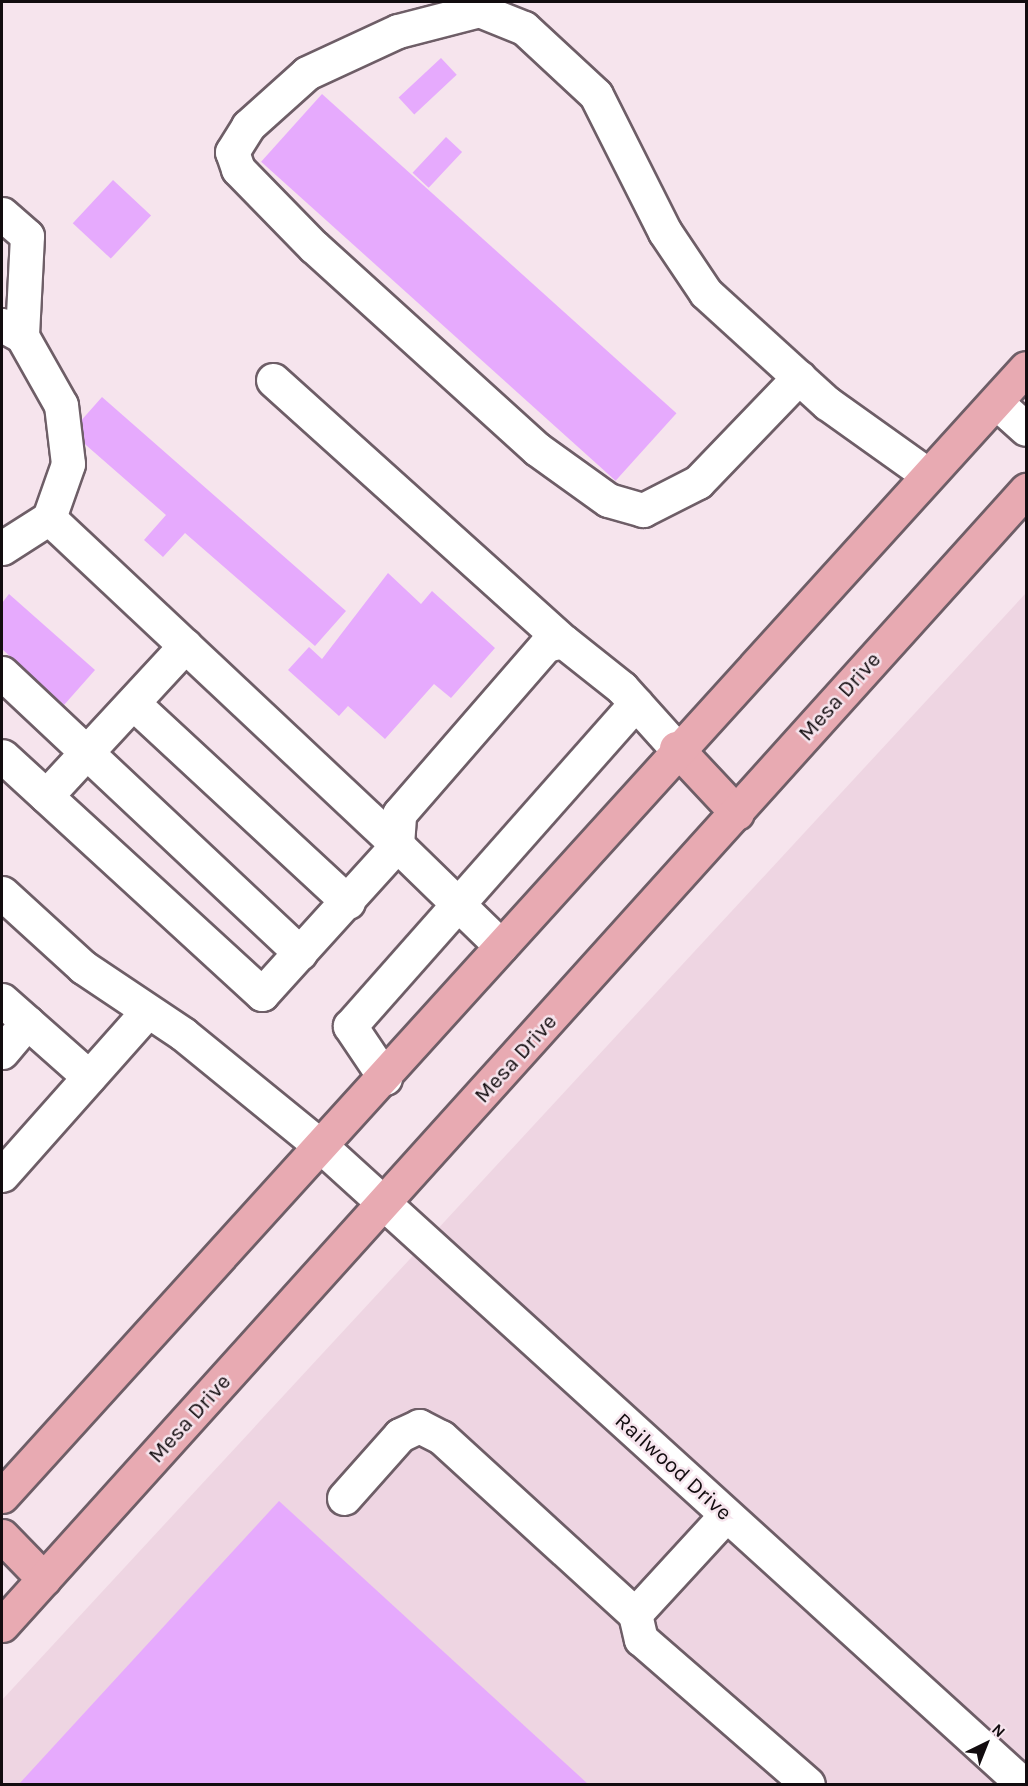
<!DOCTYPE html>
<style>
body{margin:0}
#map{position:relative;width:1028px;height:1786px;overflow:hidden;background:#f6e4ed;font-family:Karla,sans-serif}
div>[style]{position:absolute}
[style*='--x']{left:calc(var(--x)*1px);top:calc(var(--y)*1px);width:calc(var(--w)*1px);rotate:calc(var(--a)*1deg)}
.built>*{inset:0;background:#eed5e2}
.building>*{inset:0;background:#e6aafd;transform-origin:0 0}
.roads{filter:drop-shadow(2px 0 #6e5e67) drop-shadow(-2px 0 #6e5e67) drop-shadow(0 2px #6e5e67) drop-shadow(0 -2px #6e5e67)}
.minor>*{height:33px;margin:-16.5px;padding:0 16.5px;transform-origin:16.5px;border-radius:16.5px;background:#fff}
.major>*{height:33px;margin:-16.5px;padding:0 16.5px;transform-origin:16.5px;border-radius:16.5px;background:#e8aab2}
span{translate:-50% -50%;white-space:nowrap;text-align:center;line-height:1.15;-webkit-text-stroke:5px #f6e4ed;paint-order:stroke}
.street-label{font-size:22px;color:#120c0f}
.frame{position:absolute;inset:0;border:3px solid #120c0f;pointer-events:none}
.north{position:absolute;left:956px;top:1714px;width:60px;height:60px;-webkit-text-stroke:4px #f6e4ed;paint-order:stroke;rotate:43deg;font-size:16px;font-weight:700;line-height:24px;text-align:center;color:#120c0f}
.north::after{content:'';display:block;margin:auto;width:21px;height:27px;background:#120c0f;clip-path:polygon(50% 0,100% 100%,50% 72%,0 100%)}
</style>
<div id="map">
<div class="built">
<i style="clip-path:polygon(1026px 593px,1026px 1784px,2px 1784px,2px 1700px)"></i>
</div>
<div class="building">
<i style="left:441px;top:58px;width:23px;height:58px;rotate:47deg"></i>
<i style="left:322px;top:94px;width:477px;height:91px;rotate:42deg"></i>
<i style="left:446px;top:137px;width:22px;height:49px;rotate:43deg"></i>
<i style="left:113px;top:180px;width:52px;height:59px;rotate:43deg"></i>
<i style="clip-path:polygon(102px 397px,346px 611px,315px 646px,185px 533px,163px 557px,144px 540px,166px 515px,71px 432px)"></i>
<i style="clip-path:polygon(388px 573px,421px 604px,432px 591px,495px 648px,451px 698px,434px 684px,385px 739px,348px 706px,339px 716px,288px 670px,309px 647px,322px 659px)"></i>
<i style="clip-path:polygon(9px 594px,95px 670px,64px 705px,2px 649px,2px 603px)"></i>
<i style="clip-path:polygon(279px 1501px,588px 1784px,19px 1784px)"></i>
</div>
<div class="roads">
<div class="minor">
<i style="--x:2;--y:214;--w:33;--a:41"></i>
<i style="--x:27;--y:236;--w:100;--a:92.9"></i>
<i style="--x:2;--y:325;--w:23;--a:29"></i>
<i style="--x:22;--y:336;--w:79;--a:60.5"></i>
<i style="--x:61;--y:405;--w:59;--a:83.2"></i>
<i style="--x:68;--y:464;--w:57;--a:109.4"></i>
<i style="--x:799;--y:377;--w:146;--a:133.9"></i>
<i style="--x:698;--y:482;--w:62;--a:153"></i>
<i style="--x:643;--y:510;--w:36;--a:-164"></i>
<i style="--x:608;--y:500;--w:87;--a:-144.3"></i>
<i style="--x:537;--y:449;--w:301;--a:-137.8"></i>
<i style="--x:314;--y:247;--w:109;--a:-134.3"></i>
<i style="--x:238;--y:169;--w:18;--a:-109"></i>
<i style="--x:232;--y:152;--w:31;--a:-58"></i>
<i style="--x:248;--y:126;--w:79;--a:-41.9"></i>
<i style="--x:307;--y:73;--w:100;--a:-24.8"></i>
<i style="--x:398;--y:31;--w:84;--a:-14.5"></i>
<i style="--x:479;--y:10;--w:48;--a:21.8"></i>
<i style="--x:524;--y:28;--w:98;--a:42.9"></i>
<i style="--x:596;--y:95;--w:153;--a:63.3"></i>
<i style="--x:665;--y:232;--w:73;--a:56.1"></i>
<i style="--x:706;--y:293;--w:164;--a:42.3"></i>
<i style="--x:827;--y:403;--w:124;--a:35.5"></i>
<i style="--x:273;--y:380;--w:390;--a:42"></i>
<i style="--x:996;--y:402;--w:40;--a:42"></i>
<i style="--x:2;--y:548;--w:56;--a:-32.6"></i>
<i style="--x:49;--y:518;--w:478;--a:43.2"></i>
<i style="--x:397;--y:845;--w:201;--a:132.2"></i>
<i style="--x:262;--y:994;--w:352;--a:-137.5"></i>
<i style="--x:2;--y:673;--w:409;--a:43.2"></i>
<i style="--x:133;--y:703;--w:293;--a:42.8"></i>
<i style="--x:46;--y:796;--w:205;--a:-47.2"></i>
<i style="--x:2;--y:893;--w:110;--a:42.4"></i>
<i style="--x:83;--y:967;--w:120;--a:33.8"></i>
<i style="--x:183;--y:1034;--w:181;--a:39.2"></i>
<i style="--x:323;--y:1148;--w:946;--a:42.26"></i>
<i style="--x:501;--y:946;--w:145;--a:-135.8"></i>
<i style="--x:397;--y:845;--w:31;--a:-86"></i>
<i style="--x:399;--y:814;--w:224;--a:-49"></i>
<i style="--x:546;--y:645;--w:17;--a:-13"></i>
<i style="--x:563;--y:641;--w:75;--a:38.5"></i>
<i style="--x:622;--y:688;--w:81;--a:48"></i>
<i style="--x:2;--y:1000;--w:116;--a:41.5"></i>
<i style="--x:2;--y:1052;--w:39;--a:-50"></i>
<i style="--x:385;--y:1078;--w:63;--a:-123.9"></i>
<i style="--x:350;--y:1026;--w:431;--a:-48.5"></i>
<i style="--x:2;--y:1175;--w:217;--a:-48.4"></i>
<i style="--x:344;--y:1498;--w:84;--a:-48.4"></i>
<i style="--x:400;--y:1435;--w:21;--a:-25"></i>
<i style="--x:419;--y:1426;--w:25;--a:27"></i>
<i style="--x:441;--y:1437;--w:263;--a:42.4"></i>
<i style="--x:726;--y:1515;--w:134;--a:132.6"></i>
<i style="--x:635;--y:1614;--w:26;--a:77"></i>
<i style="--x:641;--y:1639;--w:221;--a:41"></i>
</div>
<div class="major">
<i style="--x:676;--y:748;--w:89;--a:46.8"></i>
<i style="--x:2;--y:1496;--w:1523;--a:-47.77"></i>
<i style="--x:2;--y:1536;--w:60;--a:45.7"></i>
<i style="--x:2;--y:1625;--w:1529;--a:-47.94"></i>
</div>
</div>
<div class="street-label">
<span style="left:840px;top:697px;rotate:-48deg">Mesa Drive</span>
<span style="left:516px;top:1059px;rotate:-48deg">Mesa Drive</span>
<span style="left:190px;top:1419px;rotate:-48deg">Mesa Drive</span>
<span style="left:673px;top:1467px;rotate:42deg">Railwood Drive</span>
</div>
<div class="frame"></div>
<div class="north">N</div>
</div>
